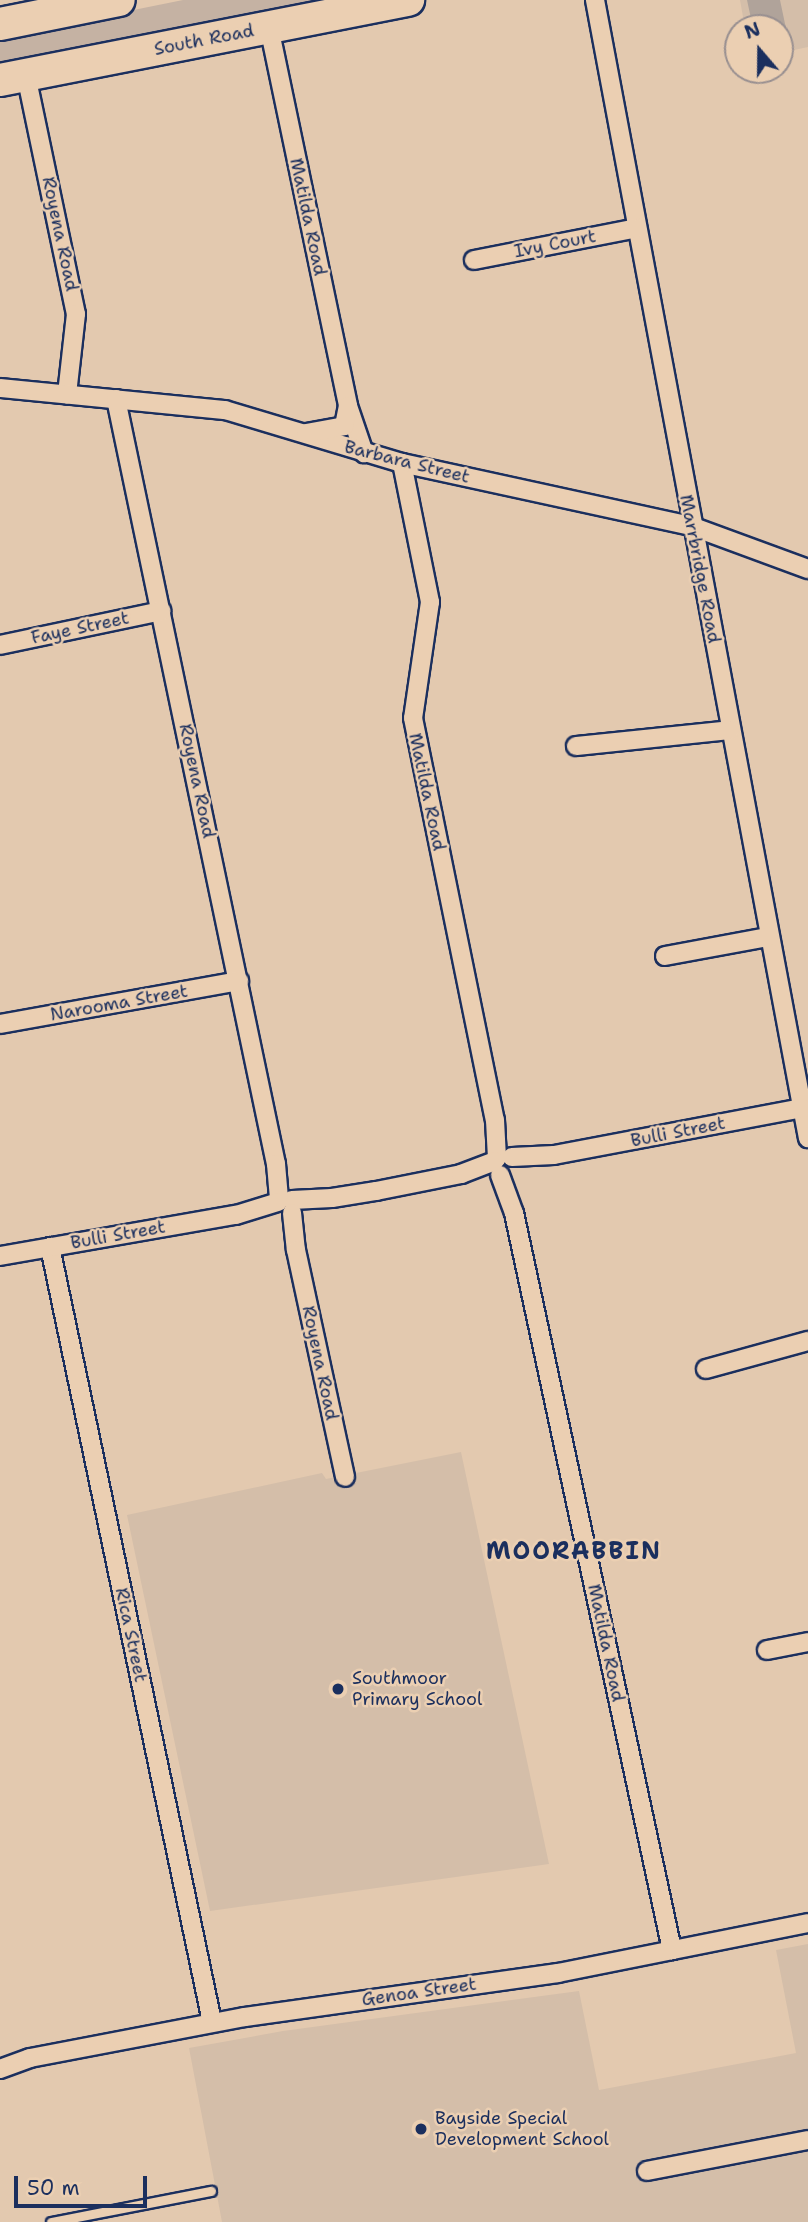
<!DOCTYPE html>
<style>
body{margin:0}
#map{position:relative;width:808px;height:2222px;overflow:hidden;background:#e3c9af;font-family:"Shantell Sans",sans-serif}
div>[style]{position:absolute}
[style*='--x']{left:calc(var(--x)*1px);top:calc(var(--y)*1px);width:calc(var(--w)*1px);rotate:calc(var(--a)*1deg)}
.built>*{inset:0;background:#d4bea9}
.green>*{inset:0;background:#c5b2a3}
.building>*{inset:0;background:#b0a39a}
.roads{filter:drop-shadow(2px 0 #1b2f5e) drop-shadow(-2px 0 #1b2f5e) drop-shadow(0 2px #1b2f5e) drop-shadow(0 -2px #1b2f5e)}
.lane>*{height:9px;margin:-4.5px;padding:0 4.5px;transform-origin:4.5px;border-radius:4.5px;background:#ebcfb2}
.street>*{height:18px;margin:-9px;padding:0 9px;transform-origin:9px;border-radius:9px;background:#ebcfb2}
.highway>*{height:32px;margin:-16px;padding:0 16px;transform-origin:16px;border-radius:16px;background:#ebcfb2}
.dots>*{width:19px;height:19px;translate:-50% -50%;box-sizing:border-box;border:4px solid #ebcfb2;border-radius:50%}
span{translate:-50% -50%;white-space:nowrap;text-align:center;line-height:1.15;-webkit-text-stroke:5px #ebcfb2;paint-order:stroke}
.street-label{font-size:18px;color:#1b2f5e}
.poi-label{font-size:18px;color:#1b2f5e}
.left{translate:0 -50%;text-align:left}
.district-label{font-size:24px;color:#1b2f5e;font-weight:700;letter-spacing:2px}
.north{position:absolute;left:724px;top:14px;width:70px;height:70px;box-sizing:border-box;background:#ebcfb2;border:2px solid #988f90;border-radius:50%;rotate:340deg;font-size:19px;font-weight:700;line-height:28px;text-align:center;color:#1b2f5e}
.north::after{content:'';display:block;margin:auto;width:24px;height:32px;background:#1b2f5e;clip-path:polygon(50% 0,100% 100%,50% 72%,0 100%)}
.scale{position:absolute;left:14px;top:2176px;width:133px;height:32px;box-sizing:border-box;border:4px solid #1b2f5e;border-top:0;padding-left:9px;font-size:21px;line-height:24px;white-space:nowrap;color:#1b2f5e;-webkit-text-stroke:5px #ebcfb2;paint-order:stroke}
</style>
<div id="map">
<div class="built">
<i style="clip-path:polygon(740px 0,808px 0,808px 47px,780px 53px,780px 28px,745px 28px)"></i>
<i style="clip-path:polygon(461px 1452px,549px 1864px,210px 1911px,127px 1515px,322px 1473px,326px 1479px)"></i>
<i style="clip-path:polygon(808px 1944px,808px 2222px,222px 2222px,189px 2048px,283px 2031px,579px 1991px,599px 2090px,796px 2053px,776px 1950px)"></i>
</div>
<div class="green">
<i style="clip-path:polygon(183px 0,330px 0,0 65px,0 37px)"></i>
</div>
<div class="building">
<i style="clip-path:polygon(747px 0,780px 0,788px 38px,780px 39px,780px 28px,753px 28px)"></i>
</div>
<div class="roads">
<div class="lane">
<i style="--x:51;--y:2222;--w:163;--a:-11"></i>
</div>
<div class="street">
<i style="--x:595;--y:0;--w:1158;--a:79.4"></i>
<i style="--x:269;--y:27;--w:387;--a:78.2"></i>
<i style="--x:348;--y:406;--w:50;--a:71.2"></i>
<i style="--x:26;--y:75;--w:244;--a:78.2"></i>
<i style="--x:76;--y:314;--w:81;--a:96.4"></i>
<i style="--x:474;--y:260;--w:166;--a:-11.1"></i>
<i style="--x:0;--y:388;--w:226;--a:5.6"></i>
<i style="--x:225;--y:410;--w:185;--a:16.7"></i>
<i style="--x:402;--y:463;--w:296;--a:12.3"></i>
<i style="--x:691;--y:526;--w:125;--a:20.2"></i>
<i style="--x:116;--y:399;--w:782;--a:78.19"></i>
<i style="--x:276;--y:1164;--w:36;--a:85"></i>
<i style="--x:306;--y:433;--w:39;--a:-10"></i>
<i style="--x:344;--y:426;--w:20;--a:-79"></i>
<i style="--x:402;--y:463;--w:142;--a:78.6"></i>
<i style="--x:430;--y:602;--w:117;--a:98.3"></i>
<i style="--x:413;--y:718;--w:410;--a:78.5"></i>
<i style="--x:495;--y:1120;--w:38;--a:87"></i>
<i style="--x:0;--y:645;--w:165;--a:-11.9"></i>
<i style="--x:576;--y:746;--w:155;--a:-5.9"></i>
<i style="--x:665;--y:956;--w:105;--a:-10.5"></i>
<i style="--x:0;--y:1024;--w:243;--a:-10.2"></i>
<i style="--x:512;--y:1157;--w:42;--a:-2.7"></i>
<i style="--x:554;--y:1155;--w:252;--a:-10.7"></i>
<i style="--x:500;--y:1175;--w:40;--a:69.8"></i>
<i style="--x:514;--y:1213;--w:754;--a:77.9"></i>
<i style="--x:292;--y:1200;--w:40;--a:-2.9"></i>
<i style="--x:332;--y:1198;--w:45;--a:-9"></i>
<i style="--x:376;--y:1191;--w:87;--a:-11.3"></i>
<i style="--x:461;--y:1174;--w:36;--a:-21"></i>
<i style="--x:292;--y:1213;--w:37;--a:84"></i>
<i style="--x:296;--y:1250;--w:232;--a:77.8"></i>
<i style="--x:50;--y:1247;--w:792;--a:78.19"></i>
<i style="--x:0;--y:1256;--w:240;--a:-9.9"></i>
<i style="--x:236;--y:1215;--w:44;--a:-17.2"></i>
<i style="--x:706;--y:1369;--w:106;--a:-15.4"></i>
<i style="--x:767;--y:1650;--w:42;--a:-11"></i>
<i style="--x:0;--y:2069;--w:32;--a:-20"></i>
<i style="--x:30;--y:2058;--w:219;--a:-10.8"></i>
<i style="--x:245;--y:2017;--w:316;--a:-8"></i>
<i style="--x:558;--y:1973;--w:255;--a:-11.3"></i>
<i style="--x:647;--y:2171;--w:164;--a:-10.9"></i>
</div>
<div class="highway">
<i style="--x:0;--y:24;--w:121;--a:-11.4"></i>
<i style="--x:0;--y:80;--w:416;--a:-11.1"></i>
</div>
</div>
<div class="dots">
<i style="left:338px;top:1689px;background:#1b2f5e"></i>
<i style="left:421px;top:2129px;background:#1b2f5e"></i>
</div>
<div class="street-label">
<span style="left:204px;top:40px;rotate:-11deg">South Road</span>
<span style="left:308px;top:217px;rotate:78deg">Matilda Road</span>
<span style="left:60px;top:234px;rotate:78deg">Royena Road</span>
<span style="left:555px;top:244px;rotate:-11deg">Ivy Court</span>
<span style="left:407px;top:462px;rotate:14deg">Barbara Street</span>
<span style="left:700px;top:569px;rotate:79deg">Marrbridge Road</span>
<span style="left:80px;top:628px;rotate:-12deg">Faye Street</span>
<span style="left:197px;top:781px;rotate:78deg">Royena Road</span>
<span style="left:427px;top:792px;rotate:78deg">Matilda Road</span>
<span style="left:119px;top:1003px;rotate:-10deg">Narooma Street</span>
<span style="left:678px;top:1132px;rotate:-11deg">Bulli Street</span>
<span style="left:118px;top:1235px;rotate:-10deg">Bulli Street</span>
<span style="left:320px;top:1363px;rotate:78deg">Royena Road</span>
<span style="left:131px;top:1635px;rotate:78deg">Rica Street</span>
<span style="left:606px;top:1643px;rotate:78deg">Matilda Road</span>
<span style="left:419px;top:1992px;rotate:-8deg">Genoa Street</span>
</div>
<div class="poi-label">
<span class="left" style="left:352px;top:1689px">Southmoor<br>Primary School</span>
<span class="left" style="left:435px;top:2129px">Bayside Special<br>Development School</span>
</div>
<div class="district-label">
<span style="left:574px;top:1552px">MOORABBIN</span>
</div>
<div class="north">N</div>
<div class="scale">50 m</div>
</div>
